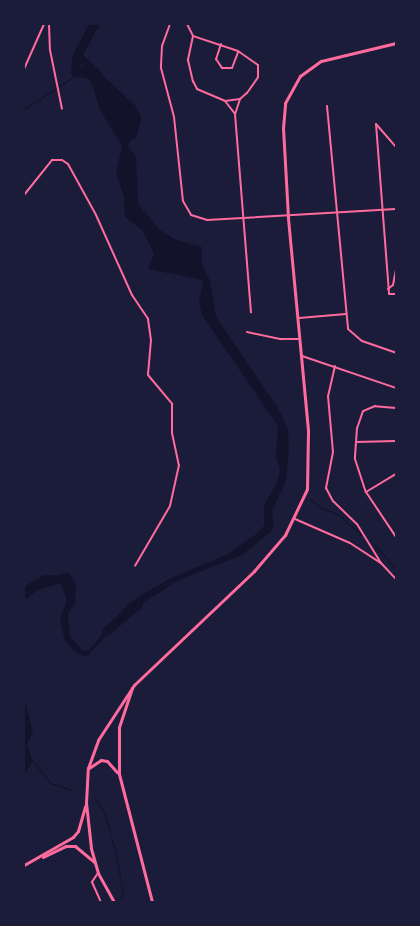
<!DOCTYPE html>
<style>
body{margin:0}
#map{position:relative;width:420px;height:926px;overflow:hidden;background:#1b1b3a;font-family:Figtree,sans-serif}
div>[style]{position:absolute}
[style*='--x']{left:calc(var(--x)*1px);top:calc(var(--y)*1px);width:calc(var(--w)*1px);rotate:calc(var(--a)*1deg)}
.water>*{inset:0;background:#12122b}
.stream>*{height:1px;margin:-0.5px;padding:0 0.5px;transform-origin:0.5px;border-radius:0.5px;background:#12122b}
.river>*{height:9px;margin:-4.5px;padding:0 4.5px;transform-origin:4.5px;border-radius:4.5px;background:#12122b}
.minor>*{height:2px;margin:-1px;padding:0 1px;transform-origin:1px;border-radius:1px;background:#ff6b9d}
.secondary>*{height:3px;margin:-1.5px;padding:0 1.5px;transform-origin:1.5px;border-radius:1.5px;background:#ff6b9d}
.primary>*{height:3px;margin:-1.5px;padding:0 1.5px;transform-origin:1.5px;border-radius:1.5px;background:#ff6b9d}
span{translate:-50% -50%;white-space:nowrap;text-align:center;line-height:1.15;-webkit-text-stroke:5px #1b1b3a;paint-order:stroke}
.frame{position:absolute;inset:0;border:25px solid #1b1b3a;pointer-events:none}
</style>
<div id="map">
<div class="water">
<i style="clip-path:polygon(89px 24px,97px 24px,83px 55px,101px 72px,137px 127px,128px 146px,136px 157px,138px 204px,160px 230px,176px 240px,202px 247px,202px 265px,210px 281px,216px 317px,278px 408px,288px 430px,289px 447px,286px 481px,272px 511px,274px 524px,271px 532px,242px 555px,179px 580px,125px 614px,87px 657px,75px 652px,65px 641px,60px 619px,67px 600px,61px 584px,54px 580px,47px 582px,24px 596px,24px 587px,44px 575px,67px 575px,73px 601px,68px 615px,70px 636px,82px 650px,89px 650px,127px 605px,145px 593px,169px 579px,228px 554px,255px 535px,264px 526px,264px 505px,277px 483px,280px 470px,276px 456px,278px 426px,202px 315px,199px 302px,203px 280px,148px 269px,154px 254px,143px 231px,125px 217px,124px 197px,116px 173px,122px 146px,100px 110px,93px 87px,76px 53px)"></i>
<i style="clip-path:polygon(24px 697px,33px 733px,27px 744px,33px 761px,24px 775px)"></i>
</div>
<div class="stream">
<i style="--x:24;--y:109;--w:66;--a:-33.2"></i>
<i style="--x:310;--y:499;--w:14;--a:39"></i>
<i style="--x:321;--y:508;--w:19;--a:21"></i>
<i style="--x:339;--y:515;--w:30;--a:42"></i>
<i style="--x:374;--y:544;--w:33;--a:49"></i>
<i style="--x:33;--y:761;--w:28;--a:52"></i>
<i style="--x:50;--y:783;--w:24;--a:17"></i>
<i style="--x:95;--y:797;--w:21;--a:61"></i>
<i style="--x:105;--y:815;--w:36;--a:74"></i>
<i style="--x:115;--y:850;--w:44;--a:79.5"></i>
<i style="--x:123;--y:893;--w:9;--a:111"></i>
</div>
<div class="river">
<i style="--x:94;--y:24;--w:35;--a:119"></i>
<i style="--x:77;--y:55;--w:16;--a:97"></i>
<i style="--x:75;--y:71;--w:21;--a:11"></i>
<i style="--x:96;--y:75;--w:48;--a:43.3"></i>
<i style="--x:131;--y:108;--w:10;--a:61"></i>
<i style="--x:136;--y:117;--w:18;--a:103"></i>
<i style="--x:24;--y:594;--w:15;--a:-37"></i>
<i style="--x:36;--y:585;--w:31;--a:-15"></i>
<i style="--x:66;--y:577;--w:9;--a:58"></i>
<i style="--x:71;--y:585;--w:18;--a:93"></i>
<i style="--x:106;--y:631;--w:42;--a:-40.2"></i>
</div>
<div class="minor">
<i style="--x:49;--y:24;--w:26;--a:88"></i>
<i style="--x:50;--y:50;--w:60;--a:78.5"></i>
<i style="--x:170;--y:24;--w:23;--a:110"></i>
<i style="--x:162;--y:46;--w:22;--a:93"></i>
<i style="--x:161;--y:68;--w:51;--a:75.1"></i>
<i style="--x:174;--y:117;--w:84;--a:83.9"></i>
<i style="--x:183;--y:201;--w:16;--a:60"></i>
<i style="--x:191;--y:215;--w:17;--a:17"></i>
<i style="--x:207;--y:220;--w:189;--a:-3.3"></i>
<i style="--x:187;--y:24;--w:13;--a:63"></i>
<i style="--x:221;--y:44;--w:16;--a:108"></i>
<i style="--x:216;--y:59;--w:11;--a:56"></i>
<i style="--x:222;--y:68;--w:10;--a:0"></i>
<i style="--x:232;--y:68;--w:17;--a:-69"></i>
<i style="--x:24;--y:69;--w:49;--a:-66"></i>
<i style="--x:240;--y:99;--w:16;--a:108"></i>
<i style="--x:235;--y:114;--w:199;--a:85.4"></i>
<i style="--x:225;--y:101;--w:15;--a:-8"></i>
<i style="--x:240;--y:99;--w:9;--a:-41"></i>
<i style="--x:247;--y:93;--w:19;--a:-55"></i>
<i style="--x:258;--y:77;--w:12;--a:-90"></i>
<i style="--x:258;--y:65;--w:24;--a:-145"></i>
<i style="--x:238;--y:51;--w:47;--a:-161.6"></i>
<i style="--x:193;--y:36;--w:25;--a:102"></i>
<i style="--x:188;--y:60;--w:22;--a:77"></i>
<i style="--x:193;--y:81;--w:9;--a:63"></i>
<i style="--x:197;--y:89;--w:30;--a:23"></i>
<i style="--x:225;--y:101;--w:16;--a:52"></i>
<i style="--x:327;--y:106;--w:224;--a:84.6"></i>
<i style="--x:348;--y:329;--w:18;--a:41"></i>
<i style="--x:362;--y:341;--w:36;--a:19"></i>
<i style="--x:376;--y:124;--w:170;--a:85.6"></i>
<i style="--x:389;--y:294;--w:7;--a:0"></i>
<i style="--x:376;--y:124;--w:30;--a:49"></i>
<i style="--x:24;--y:195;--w:45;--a:-51.3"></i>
<i style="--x:52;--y:160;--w:10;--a:0"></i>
<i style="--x:62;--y:160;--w:7;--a:34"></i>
<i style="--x:68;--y:164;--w:58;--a:61.2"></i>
<i style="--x:96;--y:215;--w:88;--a:65.8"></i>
<i style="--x:132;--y:295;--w:29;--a:56"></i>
<i style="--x:148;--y:319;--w:21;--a:82"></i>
<i style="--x:151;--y:340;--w:35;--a:95"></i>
<i style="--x:148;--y:375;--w:38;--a:50"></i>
<i style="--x:172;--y:404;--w:29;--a:90"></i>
<i style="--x:172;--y:433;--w:33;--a:78"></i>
<i style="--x:179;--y:465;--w:42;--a:102.4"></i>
<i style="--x:170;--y:506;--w:69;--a:120.3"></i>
<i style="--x:388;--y:289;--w:6;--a:-39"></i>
<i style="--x:393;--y:285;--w:15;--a:-79"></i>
<i style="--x:299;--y:318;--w:47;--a:-4.9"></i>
<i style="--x:247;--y:332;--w:35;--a:12"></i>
<i style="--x:281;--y:339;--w:18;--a:0"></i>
<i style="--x:302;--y:356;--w:99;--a:18.8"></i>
<i style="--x:335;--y:366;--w:31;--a:103"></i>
<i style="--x:328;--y:396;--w:56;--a:84.9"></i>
<i style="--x:333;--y:452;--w:37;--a:101"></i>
<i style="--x:326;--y:488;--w:15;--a:62"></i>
<i style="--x:333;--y:501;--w:33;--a:44"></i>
<i style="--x:357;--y:524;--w:46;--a:58.4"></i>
<i style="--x:396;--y:408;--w:21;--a:-175"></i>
<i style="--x:375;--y:406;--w:13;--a:157"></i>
<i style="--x:363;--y:411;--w:18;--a:109"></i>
<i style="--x:357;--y:428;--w:31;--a:94"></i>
<i style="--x:355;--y:459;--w:35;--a:72"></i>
<i style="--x:366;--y:492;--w:54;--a:56.3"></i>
<i style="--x:356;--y:442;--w:40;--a:-1.4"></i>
<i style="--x:366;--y:492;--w:35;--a:-31"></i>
<i style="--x:295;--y:519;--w:60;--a:23.6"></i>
<i style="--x:350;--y:543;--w:37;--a:33"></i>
<i style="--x:381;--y:563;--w:22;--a:47"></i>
<i style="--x:98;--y:873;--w:11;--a:124"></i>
<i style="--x:92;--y:882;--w:22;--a:66"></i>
</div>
<div class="secondary">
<i style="--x:43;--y:857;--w:25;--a:-26"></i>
<i style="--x:66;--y:846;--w:9;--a:0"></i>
<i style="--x:75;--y:846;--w:26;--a:40"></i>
<i style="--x:24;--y:865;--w:56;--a:-29.7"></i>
<i style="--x:73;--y:837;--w:8;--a:-50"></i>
<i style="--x:78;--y:831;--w:26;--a:-74"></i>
</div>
<div class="primary">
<i style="--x:132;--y:688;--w:41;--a:108.4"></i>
<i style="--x:119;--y:727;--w:47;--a:90"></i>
<i style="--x:119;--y:774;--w:132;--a:75.5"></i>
<i style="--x:89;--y:768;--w:14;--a:-34"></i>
<i style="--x:101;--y:760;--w:6;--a:9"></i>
<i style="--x:107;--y:761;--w:15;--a:48"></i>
<i style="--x:114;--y:902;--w:33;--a:-119"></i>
<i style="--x:98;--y:873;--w:26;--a:-106"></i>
<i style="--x:91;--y:848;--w:45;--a:-96.3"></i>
<i style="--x:86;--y:803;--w:35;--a:-87"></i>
<i style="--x:88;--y:768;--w:30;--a:-70"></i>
<i style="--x:98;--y:740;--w:66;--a:-56.8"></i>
<i style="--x:134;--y:685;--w:166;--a:-43.5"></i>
<i style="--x:254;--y:571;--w:48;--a:-49.3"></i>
<i style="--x:285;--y:535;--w:51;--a:-64.4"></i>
<i style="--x:307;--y:489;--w:59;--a:-89"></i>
<i style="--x:308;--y:430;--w:214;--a:-95.4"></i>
<i style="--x:288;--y:217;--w:89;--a:-93.2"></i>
<i style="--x:283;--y:128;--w:25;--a:-85"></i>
<i style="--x:285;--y:103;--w:31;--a:-61"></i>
<i style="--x:300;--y:76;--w:26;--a:-36"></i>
<i style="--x:321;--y:61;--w:77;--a:-13.5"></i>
</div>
<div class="frame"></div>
</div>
